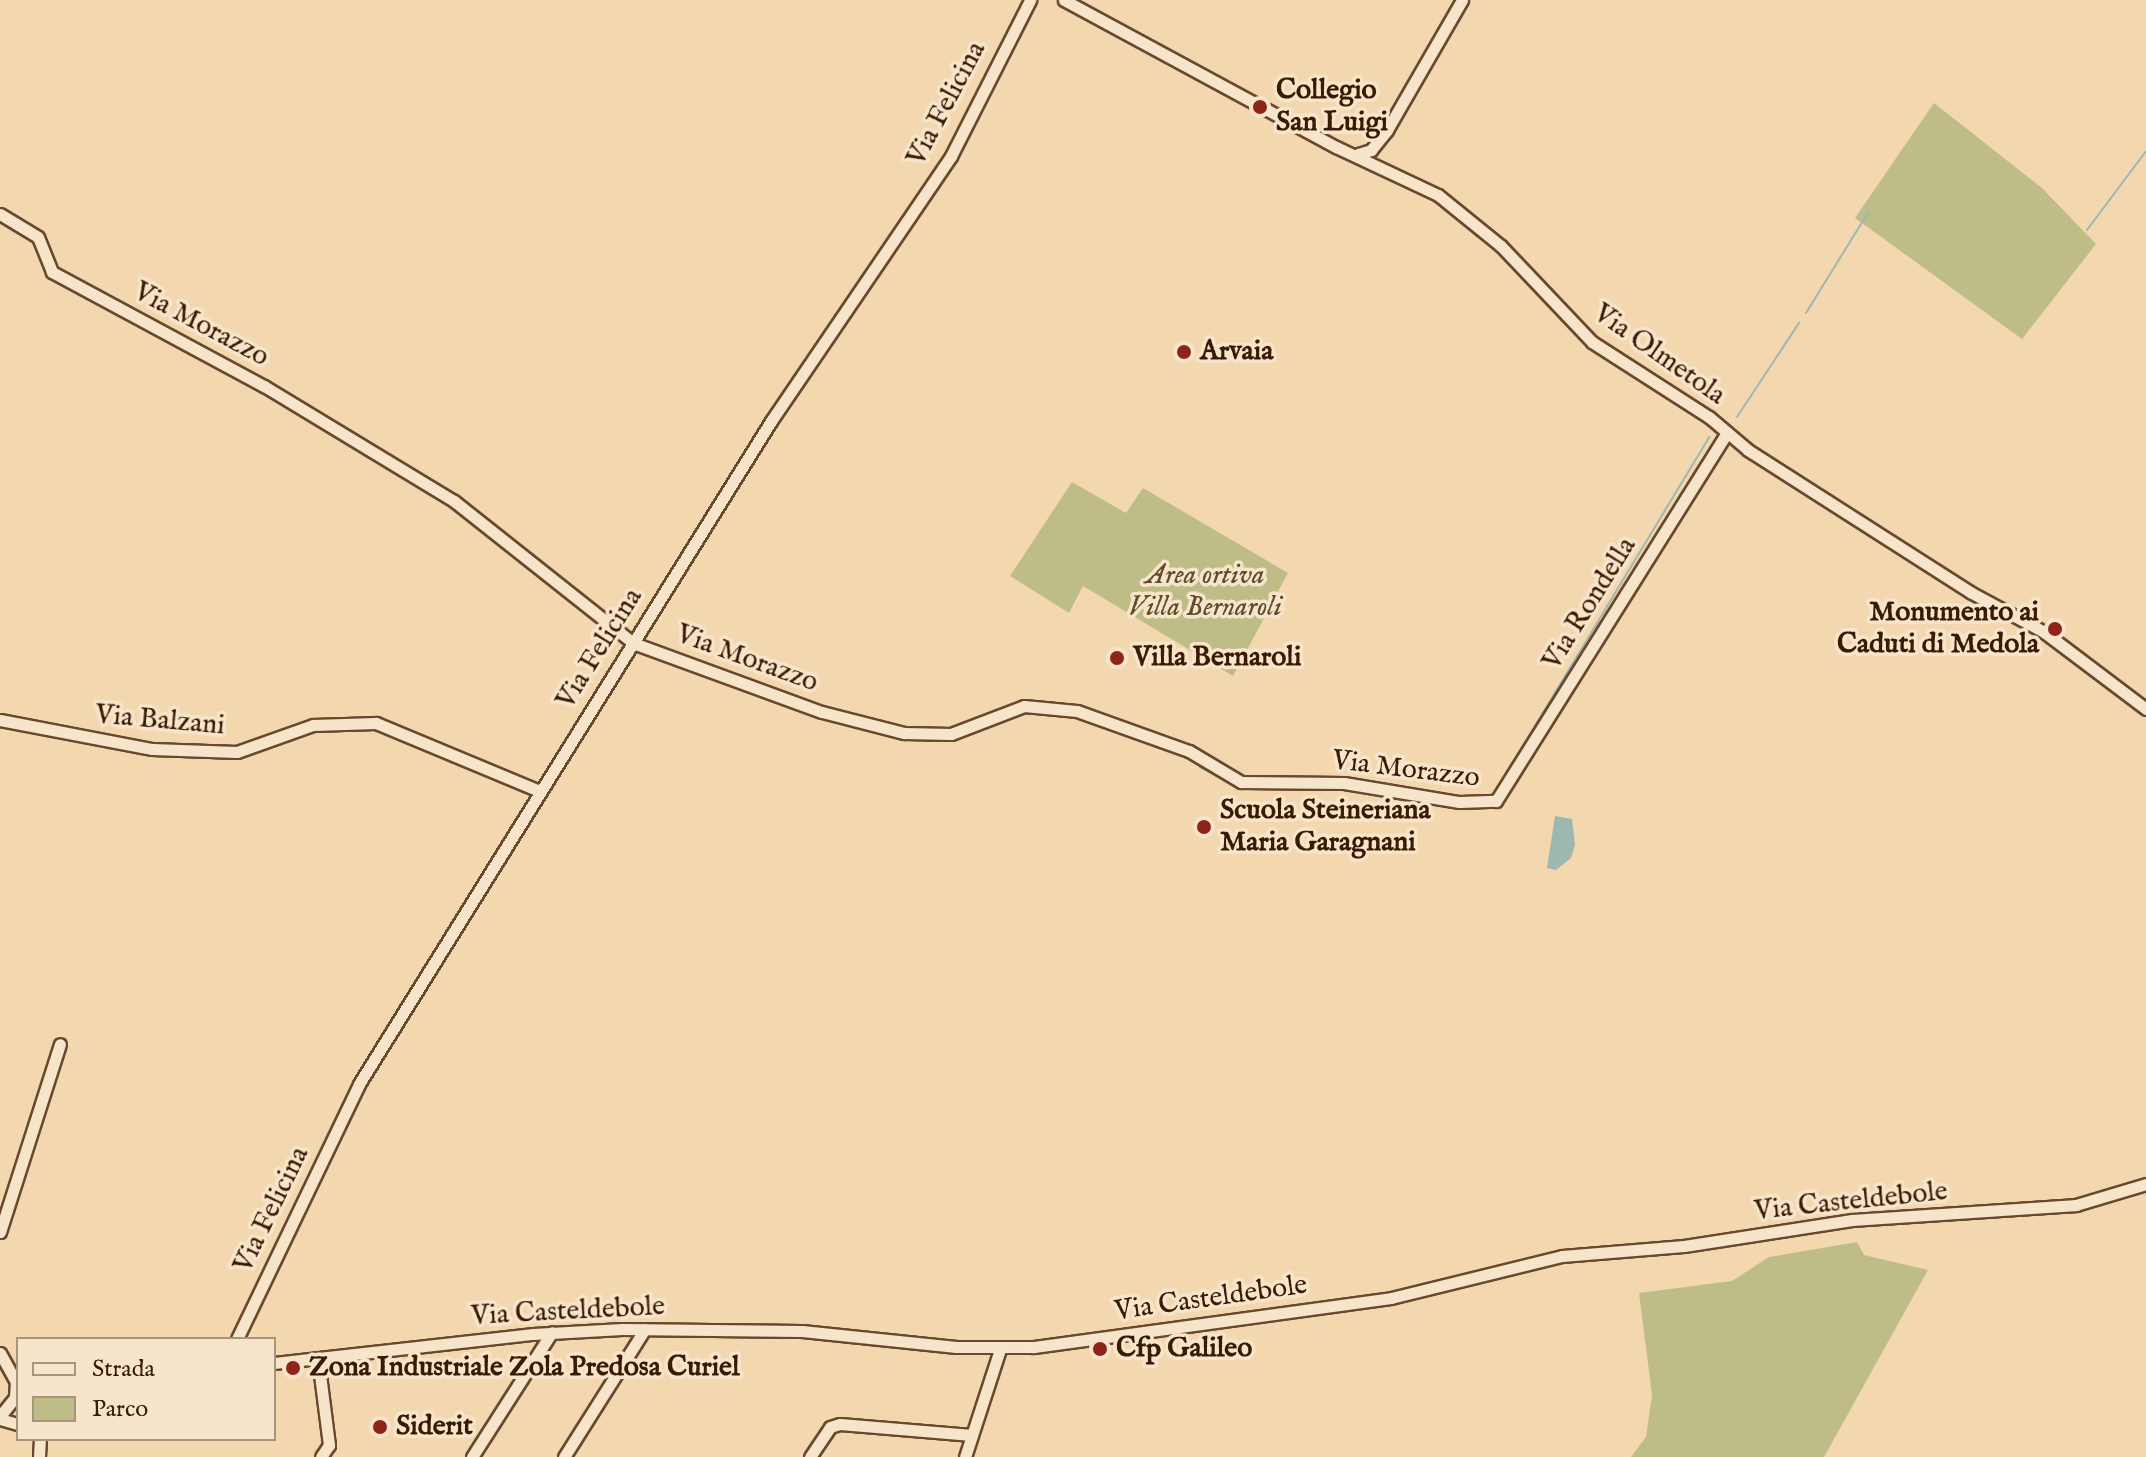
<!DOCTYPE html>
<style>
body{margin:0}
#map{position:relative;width:2146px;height:1457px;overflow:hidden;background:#f3d7af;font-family:"IM FELL English",serif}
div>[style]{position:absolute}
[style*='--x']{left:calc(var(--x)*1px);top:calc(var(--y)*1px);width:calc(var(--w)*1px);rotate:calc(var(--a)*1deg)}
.green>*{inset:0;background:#bfbd87}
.water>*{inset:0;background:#9db8b1}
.stream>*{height:2px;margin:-1px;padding:0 1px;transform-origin:1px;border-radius:1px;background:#9db8b1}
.roads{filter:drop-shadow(2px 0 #68492e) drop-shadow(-2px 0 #68492e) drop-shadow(0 2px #68492e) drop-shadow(0 -2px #68492e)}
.minor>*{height:11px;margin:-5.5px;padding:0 5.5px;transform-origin:5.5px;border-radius:5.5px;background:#f7e5cb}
.dots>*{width:22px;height:22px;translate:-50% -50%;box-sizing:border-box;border:4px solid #f7e5cb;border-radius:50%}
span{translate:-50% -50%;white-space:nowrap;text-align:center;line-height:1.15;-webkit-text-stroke:7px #f7e5cb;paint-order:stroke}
.poi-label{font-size:28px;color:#391a03;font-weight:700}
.left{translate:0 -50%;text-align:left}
.right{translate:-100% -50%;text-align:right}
.street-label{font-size:28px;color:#391a03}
.park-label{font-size:28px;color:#614b2b;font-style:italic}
.legend{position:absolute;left:16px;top:1337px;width:260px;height:104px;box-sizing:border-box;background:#f7e5cb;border:2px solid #ab947b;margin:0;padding:10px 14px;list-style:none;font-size:24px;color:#391a03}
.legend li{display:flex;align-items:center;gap:16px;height:40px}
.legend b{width:40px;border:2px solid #ab947b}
</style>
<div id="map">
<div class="green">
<i style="clip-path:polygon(1934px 103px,2042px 188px,2096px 244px,2022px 339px,1855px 218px)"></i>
<i style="clip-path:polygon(1072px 482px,1126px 513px,1143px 488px,1288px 573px,1233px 676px,1083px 586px,1069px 613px,1010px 576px)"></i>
<i style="clip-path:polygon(1857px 1242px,1864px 1255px,1928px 1270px,1824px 1457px,1631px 1457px,1646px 1437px,1652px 1395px,1639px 1293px,1732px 1281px,1769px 1257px)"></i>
</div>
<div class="water">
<i style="clip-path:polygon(1555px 816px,1572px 819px,1575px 845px,1571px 858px,1556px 870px,1547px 868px)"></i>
</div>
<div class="stream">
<i style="--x:2087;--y:230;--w:99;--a:-53.2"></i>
<i style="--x:1806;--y:313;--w:120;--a:-58.3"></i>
<i style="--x:1737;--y:417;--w:113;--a:-56.6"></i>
<i style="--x:562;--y:595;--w:67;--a:37.7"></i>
<i style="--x:641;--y:652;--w:162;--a:19.9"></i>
<i style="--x:1067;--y:715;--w:55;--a:18.1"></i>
<i style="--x:821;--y:717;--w:78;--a:14.9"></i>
<i style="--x:914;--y:739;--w:35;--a:3"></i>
<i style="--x:949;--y:741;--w:35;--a:-22"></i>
<i style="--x:1512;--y:764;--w:382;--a:-58.9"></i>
<i style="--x:1200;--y:767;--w:38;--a:28"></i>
<i style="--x:1401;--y:787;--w:19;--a:9"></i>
<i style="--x:1248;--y:788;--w:74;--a:0"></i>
</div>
<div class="roads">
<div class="minor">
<i style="--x:1064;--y:0;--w:309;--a:28.4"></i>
<i style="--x:1336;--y:147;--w:113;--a:25.2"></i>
<i style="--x:1438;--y:195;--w:81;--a:39"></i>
<i style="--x:1501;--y:246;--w:132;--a:46.5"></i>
<i style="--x:1592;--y:342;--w:139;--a:32.7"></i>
<i style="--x:1709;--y:417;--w:51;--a:40.2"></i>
<i style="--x:1748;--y:450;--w:264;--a:32.6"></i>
<i style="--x:1970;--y:592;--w:84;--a:28.4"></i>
<i style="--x:2044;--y:632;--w:128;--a:37"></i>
<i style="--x:1358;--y:154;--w:14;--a:-17"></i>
<i style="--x:1371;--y:150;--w:26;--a:-51"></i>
<i style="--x:1387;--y:130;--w:150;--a:-60"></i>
<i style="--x:0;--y:214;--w:44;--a:31.2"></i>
<i style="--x:38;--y:237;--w:38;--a:68"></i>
<i style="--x:52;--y:272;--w:241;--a:28.3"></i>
<i style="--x:264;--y:386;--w:222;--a:31.2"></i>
<i style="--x:454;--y:501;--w:228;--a:38.4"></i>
<i style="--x:633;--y:643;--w:201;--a:20.1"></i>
<i style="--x:822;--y:712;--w:85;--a:14.4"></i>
<i style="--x:904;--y:733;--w:47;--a:1.2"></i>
<i style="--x:951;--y:734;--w:78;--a:-21"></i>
<i style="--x:1024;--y:706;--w:53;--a:5.4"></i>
<i style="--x:1077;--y:711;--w:119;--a:19.7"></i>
<i style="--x:1189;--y:751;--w:61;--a:30.8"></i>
<i style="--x:1241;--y:782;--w:103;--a:0.6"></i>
<i style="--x:1344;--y:783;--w:117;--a:9.4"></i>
<i style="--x:1459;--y:802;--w:37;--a:-2"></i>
<i style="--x:1496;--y:801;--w:433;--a:-57.9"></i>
<i style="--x:0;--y:720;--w:155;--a:10.8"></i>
<i style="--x:152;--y:749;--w:85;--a:2"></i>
<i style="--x:237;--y:752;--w:81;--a:-19.6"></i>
<i style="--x:313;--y:725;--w:63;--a:-1.8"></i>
<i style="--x:376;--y:723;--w:177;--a:22.6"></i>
<i style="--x:0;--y:1232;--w:197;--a:-72.3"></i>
<i style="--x:237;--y:1339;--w:283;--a:-64.4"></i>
<i style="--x:359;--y:1084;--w:781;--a:-58.14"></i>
<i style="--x:771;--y:421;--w:320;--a:-55.8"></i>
<i style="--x:951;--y:156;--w:175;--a:-63.1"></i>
<i style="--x:0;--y:1353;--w:33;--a:61"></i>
<i style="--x:16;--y:1382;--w:16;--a:94"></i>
<i style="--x:318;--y:1359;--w:87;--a:82.7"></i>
<i style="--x:329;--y:1445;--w:14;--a:124"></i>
<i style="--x:274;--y:1363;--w:261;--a:-6.4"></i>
<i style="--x:533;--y:1334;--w:89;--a:-3.2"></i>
<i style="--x:622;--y:1329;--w:180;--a:0.6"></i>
<i style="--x:802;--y:1331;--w:155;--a:5.9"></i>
<i style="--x:956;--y:1347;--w:78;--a:0"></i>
<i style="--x:1034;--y:1347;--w:360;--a:-7.8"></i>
<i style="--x:1391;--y:1298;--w:176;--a:-13.8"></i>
<i style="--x:1562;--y:1256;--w:122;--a:-4.7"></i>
<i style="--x:1684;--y:1246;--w:170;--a:-8.8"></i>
<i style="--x:1852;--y:1220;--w:225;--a:-3.8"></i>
<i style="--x:2076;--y:1205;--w:73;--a:-16.7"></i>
<i style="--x:0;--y:1416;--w:28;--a:-51"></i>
<i style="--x:0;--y:1419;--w:19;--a:16"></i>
<i style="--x:39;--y:1457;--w:18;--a:-87"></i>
<i style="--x:472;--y:1457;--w:148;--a:-57.4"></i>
<i style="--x:564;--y:1457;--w:151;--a:-57.7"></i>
<i style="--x:810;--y:1457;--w:36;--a:-56"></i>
<i style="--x:830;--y:1427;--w:10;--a:-17"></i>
<i style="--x:840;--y:1424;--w:132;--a:4.8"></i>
<i style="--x:965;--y:1457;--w:114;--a:-72"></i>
</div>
</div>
<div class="dots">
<i style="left:1260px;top:107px;background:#8f2418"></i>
<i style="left:1184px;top:352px;background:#8f2418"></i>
<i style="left:2055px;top:629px;background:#8f2418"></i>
<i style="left:1117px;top:658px;background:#8f2418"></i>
<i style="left:1204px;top:827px;background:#8f2418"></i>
<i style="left:1100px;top:1349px;background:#8f2418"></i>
<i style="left:293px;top:1368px;background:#8f2418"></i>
<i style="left:380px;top:1427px;background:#8f2418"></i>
</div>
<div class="poi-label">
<span class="left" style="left:1276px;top:107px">Collegio<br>San Luigi</span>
<span class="left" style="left:1200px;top:352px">Arvaia</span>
<span class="right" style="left:2039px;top:629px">Monumento ai<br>Caduti di Medola</span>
<span class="left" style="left:1133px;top:658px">Villa Bernaroli</span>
<span class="left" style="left:1220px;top:827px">Scuola Steineriana<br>Maria Garagnani</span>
<span class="left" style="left:1116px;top:1349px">Cfp Galileo</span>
<span class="left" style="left:309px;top:1368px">Zona Industriale Zola Predosa Curiel</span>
<span class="left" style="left:396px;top:1427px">Siderit</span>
</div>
<div class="street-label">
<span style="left:947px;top:104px;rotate:-62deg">Via Felicina</span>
<span style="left:201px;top:325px;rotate:28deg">Via Morazzo</span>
<span style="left:1659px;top:355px;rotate:35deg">Via Olmetola</span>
<span style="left:1590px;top:604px;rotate:-58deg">Via Rondella</span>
<span style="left:600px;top:649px;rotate:-58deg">Via Felicina</span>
<span style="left:747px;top:659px;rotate:20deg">Via Morazzo</span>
<span style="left:160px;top:721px;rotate:5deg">Via Balzani</span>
<span style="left:1406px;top:770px;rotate:7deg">Via Morazzo</span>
<span style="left:1851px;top:1202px;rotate:-6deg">Via Casteldebole</span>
<span style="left:272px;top:1210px;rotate:-64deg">Via Felicina</span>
<span style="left:1211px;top:1299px;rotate:-8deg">Via Casteldebole</span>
<span style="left:568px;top:1312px;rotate:-3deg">Via Casteldebole</span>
</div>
<div class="park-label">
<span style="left:1205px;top:592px">Area ortiva<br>Villa Bernaroli</span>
</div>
<ul class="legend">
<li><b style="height:10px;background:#f7e5cb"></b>Strada</li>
<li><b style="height:22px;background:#bfbd87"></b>Parco</li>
</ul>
</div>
